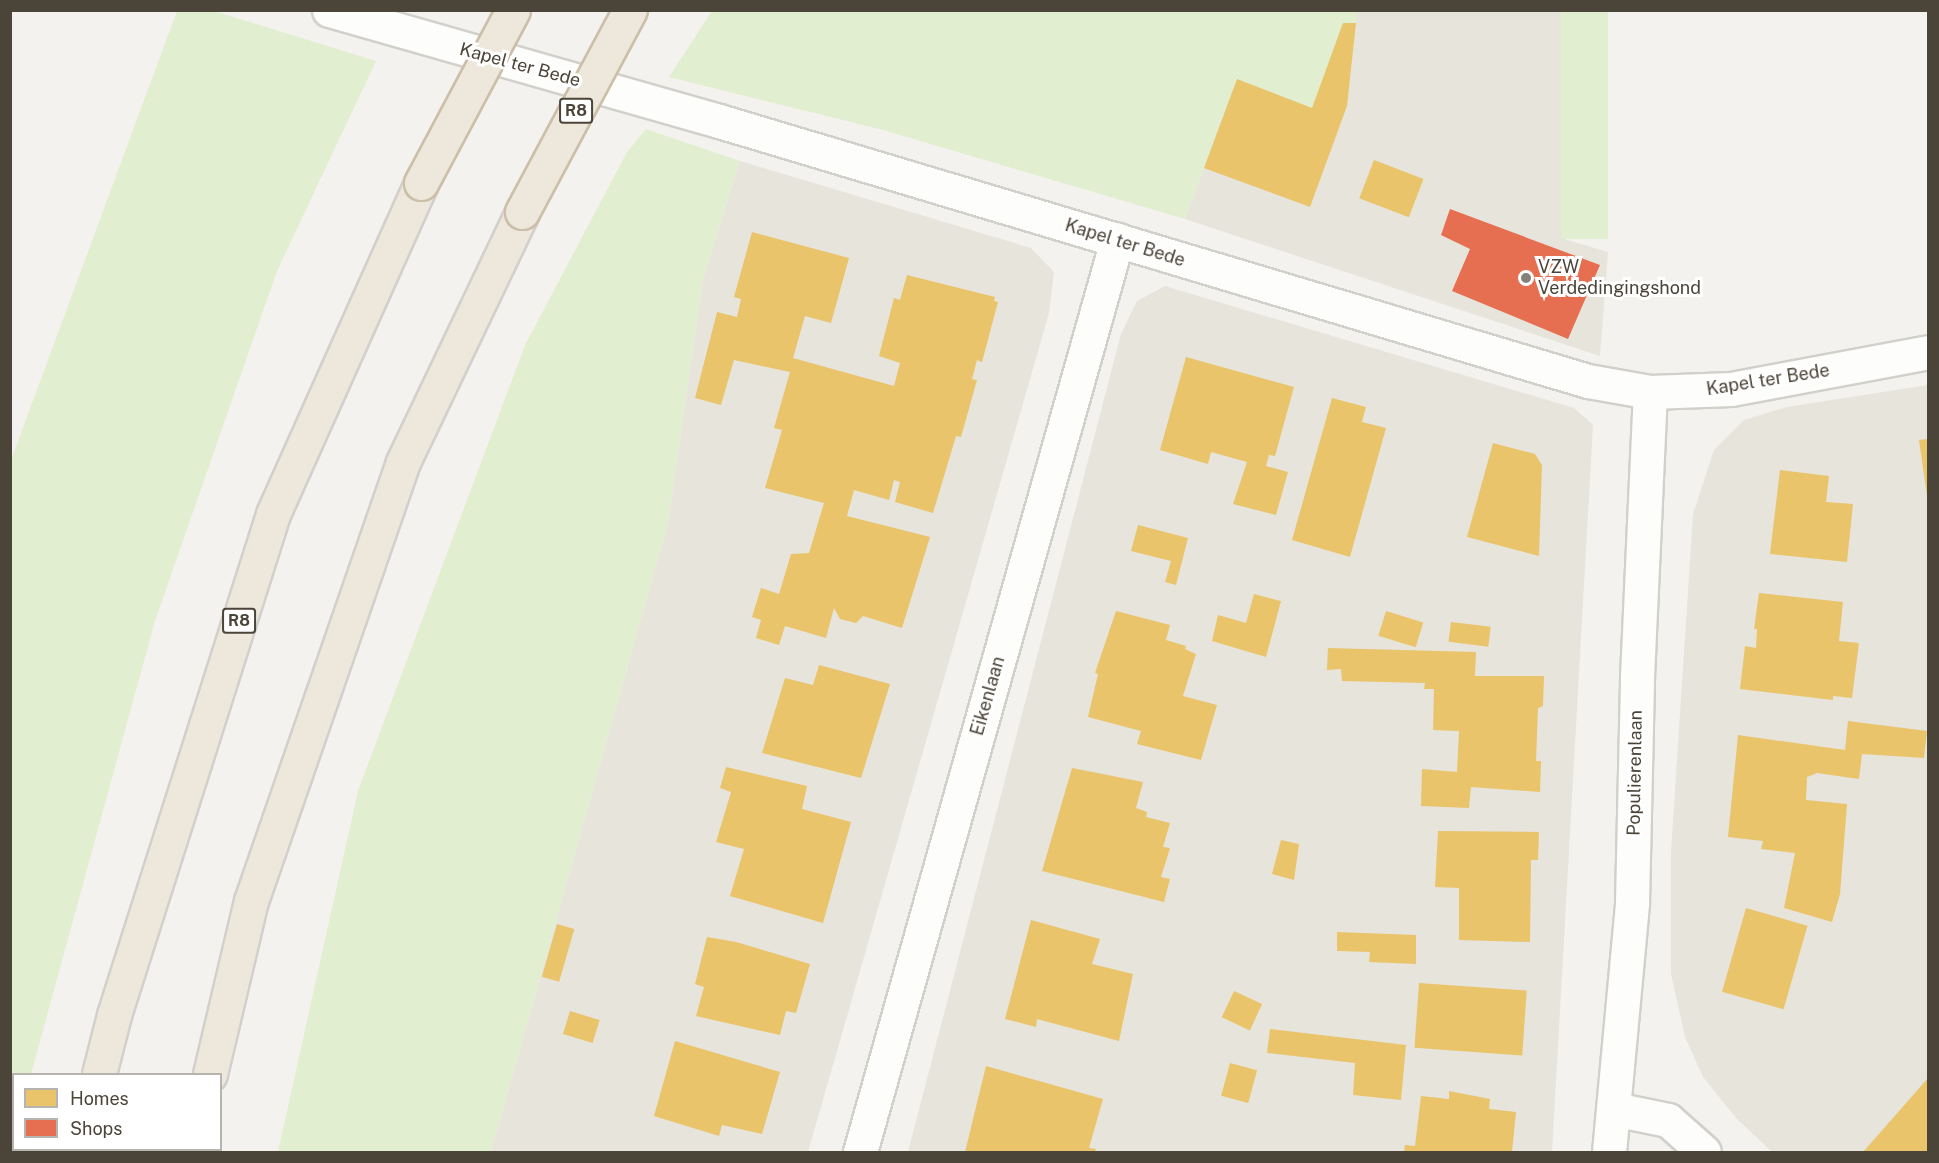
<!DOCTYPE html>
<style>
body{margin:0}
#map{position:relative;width:1939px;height:1163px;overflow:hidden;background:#f4f2ee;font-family:"Public Sans",sans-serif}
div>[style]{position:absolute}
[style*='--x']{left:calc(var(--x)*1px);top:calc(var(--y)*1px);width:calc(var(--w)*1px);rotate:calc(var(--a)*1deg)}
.residential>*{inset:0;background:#e7e4dc}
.green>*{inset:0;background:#e1eecf;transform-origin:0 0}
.homes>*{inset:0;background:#e9c46a;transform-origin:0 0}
.shops>*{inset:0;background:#e76f51}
.roads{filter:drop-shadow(2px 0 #d2d0cb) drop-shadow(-2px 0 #d2d0cb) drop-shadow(0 2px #d2d0cb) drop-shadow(0 -2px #d2d0cb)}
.minor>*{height:33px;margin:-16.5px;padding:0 16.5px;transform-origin:16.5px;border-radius:16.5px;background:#fdfdfc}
.motorway>*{height:33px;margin:-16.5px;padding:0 16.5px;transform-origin:16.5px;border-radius:16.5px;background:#ede8db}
.bridges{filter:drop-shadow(2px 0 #ccbfa9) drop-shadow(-2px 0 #ccbfa9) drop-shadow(0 2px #ccbfa9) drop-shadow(0 -2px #ccbfa9)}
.motorway-bridge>*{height:33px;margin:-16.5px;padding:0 16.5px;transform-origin:16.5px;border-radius:16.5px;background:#ede8db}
.dots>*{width:16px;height:16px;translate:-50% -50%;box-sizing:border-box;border:3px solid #fff;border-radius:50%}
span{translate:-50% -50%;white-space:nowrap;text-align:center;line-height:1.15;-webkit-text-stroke:6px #fff;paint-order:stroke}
.shield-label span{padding:2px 4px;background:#fff;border:2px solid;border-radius:4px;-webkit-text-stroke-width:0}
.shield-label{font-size:16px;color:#4b4439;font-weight:700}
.street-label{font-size:18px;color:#4b4439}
.poi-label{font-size:18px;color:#4b4439}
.left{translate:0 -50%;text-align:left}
.frame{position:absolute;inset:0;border:12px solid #4b4439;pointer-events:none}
.legend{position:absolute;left:12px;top:1073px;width:210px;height:78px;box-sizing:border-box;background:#fff;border:2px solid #b7b4b0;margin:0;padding:8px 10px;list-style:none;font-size:18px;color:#4b4439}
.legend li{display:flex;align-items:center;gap:12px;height:30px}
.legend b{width:30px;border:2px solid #b7b4b0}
</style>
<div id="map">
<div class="residential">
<i style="clip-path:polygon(1262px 11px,1561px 11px,1564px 239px,1608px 252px,1600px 356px,1185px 219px)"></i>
<i style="clip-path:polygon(740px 161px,1031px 248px,1054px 272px,1049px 313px,808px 1152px,491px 1152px,668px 523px,703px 279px)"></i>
<i style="clip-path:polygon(1165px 286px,1574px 408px,1593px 425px,1552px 1152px,908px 1152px,1121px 334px,1137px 301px)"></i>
<i style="clip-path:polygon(1928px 385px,1928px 1152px,1772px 1152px,1736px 1118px,1703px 1077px,1685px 1037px,1671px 974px,1671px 852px,1693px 514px,1714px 450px,1744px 420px,1787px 407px)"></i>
</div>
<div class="green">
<i style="clip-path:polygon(177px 11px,214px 11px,376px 61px,277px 271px,155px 621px,31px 1074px,14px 1074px,11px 1146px,11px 460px)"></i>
<i style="clip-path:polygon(712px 11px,1357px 11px,1347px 106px,1316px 96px,1312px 108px,1237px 79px,1185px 219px,883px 130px,669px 77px)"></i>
<i style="left:1561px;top:11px;width:47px;height:228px"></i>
<i style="clip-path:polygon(646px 129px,740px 161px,703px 279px,668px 523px,491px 1152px,278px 1152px,358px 791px,525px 345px,627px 152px)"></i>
</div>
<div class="homes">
<i style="clip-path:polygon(1343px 23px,1356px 23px,1347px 106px,1310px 207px,1204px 168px,1237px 79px,1312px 108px)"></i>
<i style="left:1374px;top:160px;width:53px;height:41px;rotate:21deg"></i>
<i style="clip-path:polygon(752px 232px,849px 258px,831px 323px,805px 316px,793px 358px,894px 386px,900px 363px,879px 356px,894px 298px,900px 300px,907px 275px,995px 297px,994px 301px,998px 302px,982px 362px,977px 360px,972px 379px,977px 380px,961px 437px,956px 436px,933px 513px,895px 502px,900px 482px,894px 480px,889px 500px,854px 490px,847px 516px,930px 537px,902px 628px,863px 616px,856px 623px,840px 619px,834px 608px,826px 638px,785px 626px,779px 645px,756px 638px,761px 620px,752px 617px,761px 588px,779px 594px,791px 554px,809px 553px,824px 503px,765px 488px,782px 430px,774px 428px,790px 372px,734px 360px,721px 405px,695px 398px,717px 312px,737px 317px,741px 299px,734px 297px)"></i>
<i style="clip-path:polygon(1186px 357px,1294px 387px,1275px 456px,1269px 455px,1266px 466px,1288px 472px,1276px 515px,1233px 504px,1247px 462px,1211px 452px,1208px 464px,1160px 450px)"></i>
<i style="clip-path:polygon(1332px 398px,1366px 407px,1362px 422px,1386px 428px,1350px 557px,1292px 540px)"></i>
<i style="clip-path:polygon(1928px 439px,1928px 496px,1927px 496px,1919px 440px)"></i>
<i style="clip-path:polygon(1493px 443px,1535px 454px,1542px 465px,1539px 556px,1467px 537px)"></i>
<i style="clip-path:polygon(1780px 470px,1829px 476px,1826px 502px,1853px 504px,1847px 562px,1770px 554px)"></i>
<i style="clip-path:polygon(1138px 525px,1188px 538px,1176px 585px,1165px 582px,1171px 561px,1131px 551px)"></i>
<i style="clip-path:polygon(1759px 593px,1843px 602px,1839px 641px,1859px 643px,1852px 698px,1833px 696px,1833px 700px,1740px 689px,1745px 646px,1756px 648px,1757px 629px,1754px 629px)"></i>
<i style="clip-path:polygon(1254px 594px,1281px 601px,1266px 657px,1212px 641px,1218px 615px,1246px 623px)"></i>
<i style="clip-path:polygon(1116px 611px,1170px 625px,1166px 640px,1186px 646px,1185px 649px,1196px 654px,1183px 696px,1217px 705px,1201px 760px,1137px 744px,1141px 731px,1088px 717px,1098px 674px,1095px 673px)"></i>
<i style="left:1386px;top:611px;width:39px;height:26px;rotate:17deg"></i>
<i style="left:1451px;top:622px;width:40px;height:20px;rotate:7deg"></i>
<i style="clip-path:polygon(1328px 648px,1476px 652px,1475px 676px,1544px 676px,1543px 706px,1538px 708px,1536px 761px,1541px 761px,1540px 792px,1471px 787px,1469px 808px,1421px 806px,1422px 769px,1457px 772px,1459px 731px,1433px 730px,1434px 689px,1424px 689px,1425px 683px,1342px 681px,1341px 669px,1327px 670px)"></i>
<i style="clip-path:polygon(819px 665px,890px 684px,861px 778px,762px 753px,785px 678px,813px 685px)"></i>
<i style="clip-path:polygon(1848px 721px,1927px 731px,1924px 758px,1862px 754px,1859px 779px,1817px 773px,1807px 777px,1806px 800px,1847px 804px,1840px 894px,1832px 922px,1784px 908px,1795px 853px,1761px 849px,1763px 841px,1728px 837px,1738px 735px,1845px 750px)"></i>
<i style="clip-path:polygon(726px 767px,807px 786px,802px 809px,851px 822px,823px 923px,730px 896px,744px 849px,716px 842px,731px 792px,720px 788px)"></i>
<i style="clip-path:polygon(1072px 768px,1143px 782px,1136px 808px,1147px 812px,1146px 817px,1170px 823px,1163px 847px,1170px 848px,1161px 877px,1170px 879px,1164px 902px,1042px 871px)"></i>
<i style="clip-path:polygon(1438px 831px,1539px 832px,1538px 860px,1531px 860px,1530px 942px,1459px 940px,1459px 888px,1435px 887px)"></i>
<i style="clip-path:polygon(1281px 840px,1299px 844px,1294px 880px,1272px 874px)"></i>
<i style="left:1746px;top:908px;width:64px;height:87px;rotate:16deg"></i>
<i style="clip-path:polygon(1031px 920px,1100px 939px,1092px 964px,1133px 974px,1119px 1041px,1037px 1019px,1036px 1027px,1005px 1019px)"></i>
<i style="left:557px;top:924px;width:18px;height:55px;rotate:16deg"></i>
<i style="clip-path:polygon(1337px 932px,1416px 935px,1416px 964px,1369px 962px,1370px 952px,1337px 951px)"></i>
<i style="clip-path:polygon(707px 937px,736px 942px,810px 964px,796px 1013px,786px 1011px,780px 1035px,696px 1016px,704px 987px,695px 984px)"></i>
<i style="left:1419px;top:983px;width:108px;height:65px;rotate:4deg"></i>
<i style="left:1234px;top:991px;width:31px;height:29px;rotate:25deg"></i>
<i style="left:570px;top:1011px;width:31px;height:24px;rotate:17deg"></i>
<i style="clip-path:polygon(1270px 1029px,1406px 1045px,1401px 1100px,1353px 1095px,1355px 1063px,1267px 1053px)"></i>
<i style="clip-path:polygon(675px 1041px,780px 1072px,762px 1134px,722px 1125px,719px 1136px,654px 1116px)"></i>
<i style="left:1230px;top:1063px;width:28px;height:34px;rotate:15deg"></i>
<i style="clip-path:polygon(986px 1066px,1103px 1099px,1089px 1148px,1096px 1149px,1095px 1152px,965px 1152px)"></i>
<i style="clip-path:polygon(1928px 1078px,1928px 1152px,1865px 1152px,1864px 1151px)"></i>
<i style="clip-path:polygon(1449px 1091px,1490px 1099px,1489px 1109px,1516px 1112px,1512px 1152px,1404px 1152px,1405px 1145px,1415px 1146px,1421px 1096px,1449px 1099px)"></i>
</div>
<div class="shops">
<i style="clip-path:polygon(1450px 209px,1600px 265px,1568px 339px,1452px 291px,1470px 249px,1441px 235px)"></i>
</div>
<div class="roads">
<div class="minor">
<i style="--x:329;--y:10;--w:405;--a:15.9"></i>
<i style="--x:719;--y:121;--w:907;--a:16.66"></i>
<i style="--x:1588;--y:381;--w:63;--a:10.1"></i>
<i style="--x:1650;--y:392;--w:81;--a:-2.1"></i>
<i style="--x:1731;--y:389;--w:200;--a:-10.6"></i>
<i style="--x:1614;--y:1109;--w:55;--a:11.5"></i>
<i style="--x:1668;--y:1120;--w:48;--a:41.6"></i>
<i style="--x:860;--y:1152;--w:948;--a:-74.26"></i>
<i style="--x:1609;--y:1152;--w:251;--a:-84.7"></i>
<i style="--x:1632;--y:902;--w:225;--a:-88.7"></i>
<i style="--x:1637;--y:677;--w:285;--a:-87.4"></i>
</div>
<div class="motorway">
<i style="--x:99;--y:1074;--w:61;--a:-75.7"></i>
<i style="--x:114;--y:1015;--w:526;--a:-72.39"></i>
<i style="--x:273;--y:514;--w:363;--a:-65.9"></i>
<i style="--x:210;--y:1074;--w:178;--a:-76.7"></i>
<i style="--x:251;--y:901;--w:465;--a:-70.9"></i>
<i style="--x:403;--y:462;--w:277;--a:-64.5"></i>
<i style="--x:80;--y:1152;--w:2;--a:-63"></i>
<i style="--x:192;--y:1152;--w:2;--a:-63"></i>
</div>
</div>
<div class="bridges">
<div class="motorway-bridge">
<i style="--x:421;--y:183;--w:196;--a:-62"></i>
<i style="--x:522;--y:212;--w:229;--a:-61.9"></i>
</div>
</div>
<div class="dots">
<i style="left:1526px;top:278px;background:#868178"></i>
</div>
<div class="shield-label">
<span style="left:576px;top:111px">R8</span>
<span style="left:239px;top:621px">R8</span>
</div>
<div class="street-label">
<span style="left:520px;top:65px;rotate:15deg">Kapel ter Bede</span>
<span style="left:1125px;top:243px;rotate:17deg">Kapel ter Bede</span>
<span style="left:1768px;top:380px;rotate:-9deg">Kapel ter Bede</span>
<span style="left:988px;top:696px;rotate:-74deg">Eikenlaan</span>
<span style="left:1635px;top:773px;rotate:-89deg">Populierenlaan</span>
</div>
<div class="poi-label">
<span class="left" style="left:1538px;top:278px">VZW<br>Verdedingingshond</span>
</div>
<div class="frame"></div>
<ul class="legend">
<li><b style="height:16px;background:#e9c46a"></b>Homes</li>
<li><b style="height:16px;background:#e76f51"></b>Shops</li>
</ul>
</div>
